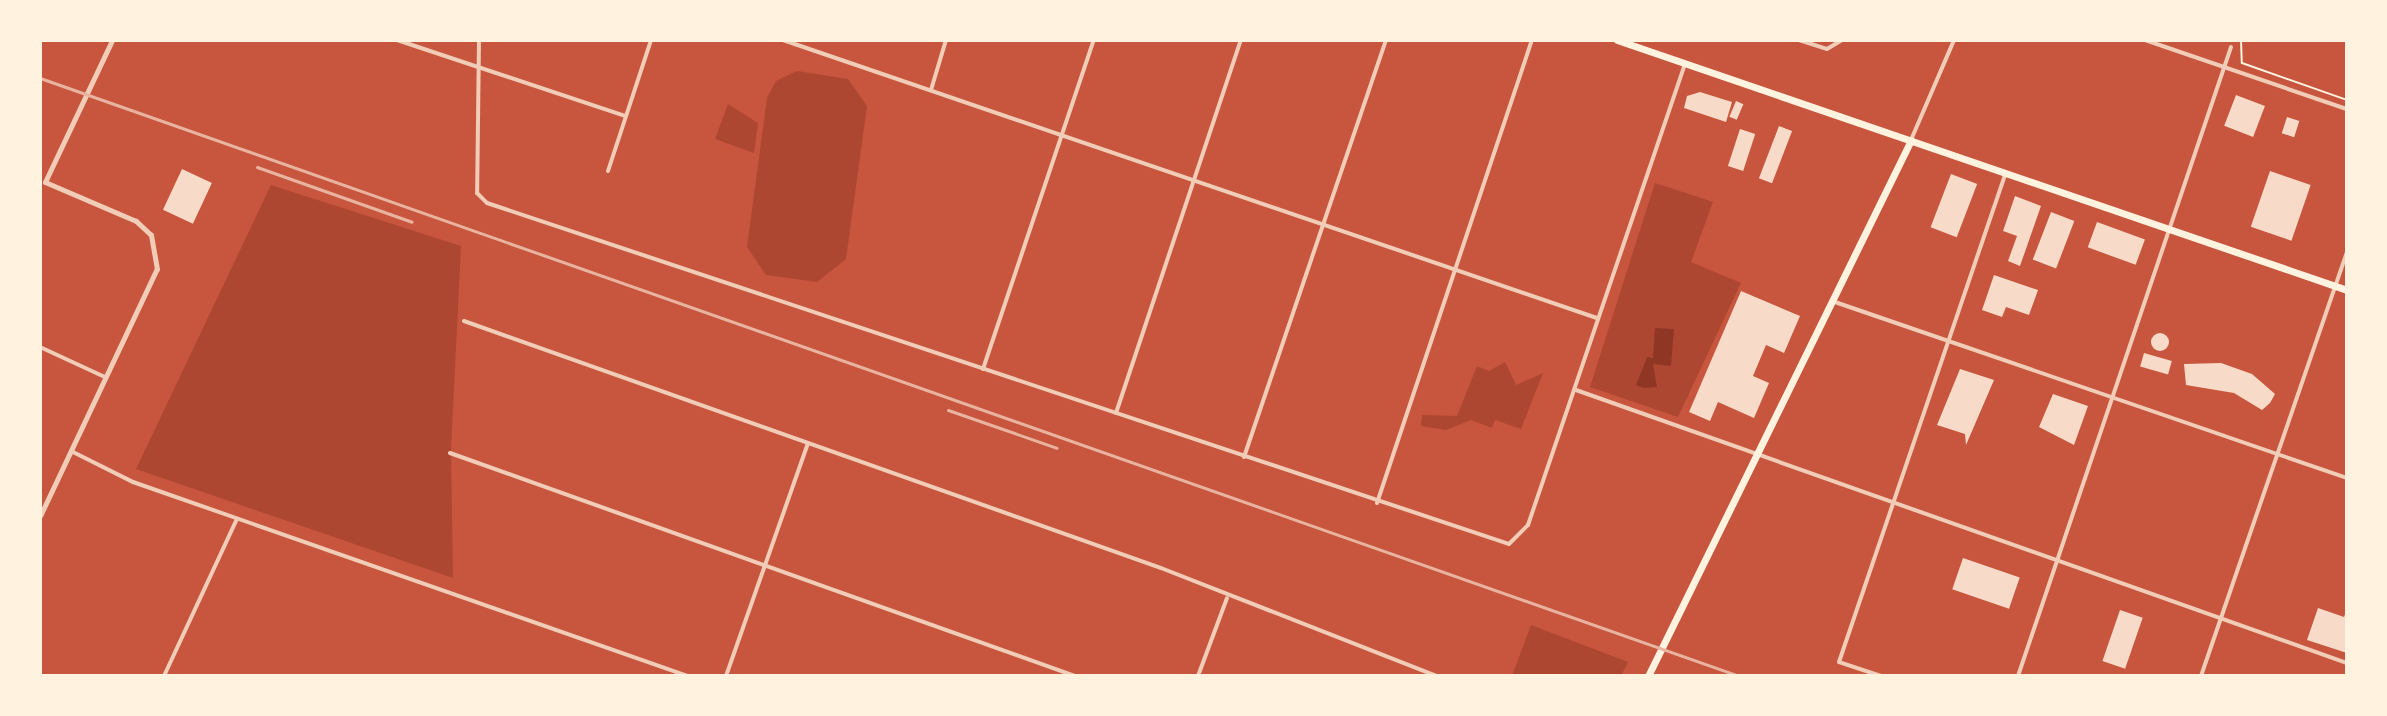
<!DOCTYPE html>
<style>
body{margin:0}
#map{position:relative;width:2387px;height:716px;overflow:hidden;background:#c8553d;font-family:Roboto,sans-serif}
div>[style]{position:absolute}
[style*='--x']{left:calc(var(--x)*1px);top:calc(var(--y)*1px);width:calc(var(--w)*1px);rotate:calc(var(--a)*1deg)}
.green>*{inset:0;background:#ae4732}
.water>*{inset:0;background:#8f3625}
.building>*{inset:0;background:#f7dbc8;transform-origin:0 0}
.round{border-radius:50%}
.path>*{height:2px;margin:-1px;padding:0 1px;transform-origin:1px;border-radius:1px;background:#fff3e0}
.minor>*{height:4px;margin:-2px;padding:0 2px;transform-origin:2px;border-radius:2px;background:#f1ccb7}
.tertiary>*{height:5px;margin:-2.5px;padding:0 2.5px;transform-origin:2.5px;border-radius:2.5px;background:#f1ccb7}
.primary>*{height:7px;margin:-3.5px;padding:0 3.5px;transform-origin:3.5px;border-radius:3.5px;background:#fff3e0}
.rail>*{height:3px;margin:-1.5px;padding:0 1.5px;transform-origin:1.5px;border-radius:1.5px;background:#e9b49f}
span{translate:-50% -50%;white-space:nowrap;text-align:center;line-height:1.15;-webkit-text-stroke:8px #fff3e0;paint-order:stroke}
.frame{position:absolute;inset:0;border:42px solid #fff3e0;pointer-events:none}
</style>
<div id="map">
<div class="green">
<i style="clip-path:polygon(797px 71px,848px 79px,867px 106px,846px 259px,817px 282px,766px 275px,747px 247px,767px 98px,776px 81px)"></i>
<i style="clip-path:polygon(728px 104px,758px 123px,754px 153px,715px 139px)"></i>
<i style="clip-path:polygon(1655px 183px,1713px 202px,1691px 262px,1741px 283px,1678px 417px,1590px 387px)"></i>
<i style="clip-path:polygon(271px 185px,461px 246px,451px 450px,453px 578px,136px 469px)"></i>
<i style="clip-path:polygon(1505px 362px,1516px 385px,1543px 373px,1521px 429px,1495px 420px,1492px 428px,1471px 420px,1446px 430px,1421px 426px,1422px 415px,1457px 416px,1477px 366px,1489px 371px)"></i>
<i style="clip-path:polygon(1531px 625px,1628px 662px,1621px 676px,1512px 676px)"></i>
</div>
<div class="water">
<i style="clip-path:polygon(1655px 328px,1674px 329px,1671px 366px,1653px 364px,1657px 387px,1644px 388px,1636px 385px,1647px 357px,1653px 358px)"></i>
</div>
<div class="building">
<i style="clip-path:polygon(1700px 92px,1732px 102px,1726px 122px,1684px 108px,1687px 96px)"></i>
<i style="left:2236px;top:95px;width:31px;height:33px;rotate:21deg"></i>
<i style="left:1736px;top:101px;width:8px;height:17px;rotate:23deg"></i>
<i style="left:2287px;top:117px;width:13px;height:17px;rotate:18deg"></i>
<i style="left:1779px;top:126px;width:14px;height:56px;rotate:21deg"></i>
<i style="left:1740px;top:129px;width:16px;height:39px;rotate:18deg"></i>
<i style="left:182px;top:169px;width:33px;height:45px;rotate:25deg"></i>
<i style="left:2270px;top:171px;width:43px;height:59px;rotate:19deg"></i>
<i style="left:1951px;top:174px;width:28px;height:57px;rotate:21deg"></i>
<i style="clip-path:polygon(2015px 196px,2041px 206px,2020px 266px,2008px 261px,2017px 236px,2003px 231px)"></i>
<i style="left:2051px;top:212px;width:25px;height:51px;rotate:21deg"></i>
<i style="left:2097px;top:222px;width:51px;height:27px;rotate:20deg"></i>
<i style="clip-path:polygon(1994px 275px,2038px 290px,2029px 315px,2006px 307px,2002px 317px,1982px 310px)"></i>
<i style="clip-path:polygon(1741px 291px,1800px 316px,1784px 353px,1766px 345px,1753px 376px,1769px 383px,1754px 418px,1718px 402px,1710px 421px,1689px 412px)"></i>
<i class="round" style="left:2151px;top:333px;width:18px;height:18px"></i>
<i style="left:2144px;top:353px;width:29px;height:14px;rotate:16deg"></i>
<i style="clip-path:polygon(2221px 363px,2252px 374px,2275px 394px,2270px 403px,2262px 410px,2234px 393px,2186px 385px,2184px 364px)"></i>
<i style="clip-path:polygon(1960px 369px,1994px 380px,1966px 445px,1965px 434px,1937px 425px)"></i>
<i style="clip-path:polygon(2053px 394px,2088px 406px,2074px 445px,2039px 427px)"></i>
<i style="left:1963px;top:558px;width:60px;height:33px;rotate:19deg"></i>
<i style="clip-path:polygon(2318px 608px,2344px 617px,2347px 609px,2347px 653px,2307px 640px)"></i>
<i style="left:2120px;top:610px;width:24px;height:54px;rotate:19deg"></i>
</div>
<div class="path">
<i style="--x:2241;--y:40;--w:23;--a:88"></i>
<i style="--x:2242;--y:63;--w:111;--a:19.4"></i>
</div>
<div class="minor">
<i style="--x:397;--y:40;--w:241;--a:18.4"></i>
<i style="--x:479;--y:40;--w:153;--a:90.7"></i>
<i style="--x:477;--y:193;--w:14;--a:45"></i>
<i style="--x:487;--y:203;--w:1077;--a:18.45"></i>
<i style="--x:1509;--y:544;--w:27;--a:-45"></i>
<i style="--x:1528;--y:525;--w:488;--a:-71.2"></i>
<i style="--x:783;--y:40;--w:860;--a:18.86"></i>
<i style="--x:1799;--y:40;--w:29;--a:18"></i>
<i style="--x:1827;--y:49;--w:17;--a:-31"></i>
<i style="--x:2145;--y:40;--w:213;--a:18.9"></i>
<i style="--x:931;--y:90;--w:52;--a:-73.3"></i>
<i style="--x:1911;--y:140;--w:109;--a:-66.7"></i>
<i style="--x:608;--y:171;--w:138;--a:-71.8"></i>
<i style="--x:1832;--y:301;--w:545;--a:18.97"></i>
<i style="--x:464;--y:321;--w:739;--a:19.51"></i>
<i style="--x:1161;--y:568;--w:295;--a:21.4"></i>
<i style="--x:40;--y:347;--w:72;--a:24.8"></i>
<i style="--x:983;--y:369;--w:347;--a:-71.4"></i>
<i style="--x:1576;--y:390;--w:818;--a:19.5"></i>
<i style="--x:1116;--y:413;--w:393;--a:-71.5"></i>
<i style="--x:71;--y:451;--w:69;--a:26.6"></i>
<i style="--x:133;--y:482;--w:588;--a:19.27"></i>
<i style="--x:450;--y:453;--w:664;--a:19.64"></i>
<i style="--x:1244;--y:457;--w:441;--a:-71.2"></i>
<i style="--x:1377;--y:503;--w:488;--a:-71.5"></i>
<i style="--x:164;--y:676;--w:173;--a:-65.1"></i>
<i style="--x:726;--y:676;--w:247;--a:-70.6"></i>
<i style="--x:1198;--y:676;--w:83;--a:-69.6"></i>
<i style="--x:1881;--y:676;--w:44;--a:-161.6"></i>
<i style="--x:1839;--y:662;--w:515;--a:-71.18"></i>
<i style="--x:2018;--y:676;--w:664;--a:-71.29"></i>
<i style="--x:2201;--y:676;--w:448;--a:-71"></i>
</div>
<div class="tertiary">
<i style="--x:40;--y:516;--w:273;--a:-64.7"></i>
<i style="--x:157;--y:269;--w:35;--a:-100"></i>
<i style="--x:151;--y:235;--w:21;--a:-137"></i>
<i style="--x:136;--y:221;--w:99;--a:-156.8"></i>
<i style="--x:45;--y:182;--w:157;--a:-64.7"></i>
</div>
<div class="primary">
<i style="--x:1617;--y:40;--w:772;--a:18.9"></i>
<i style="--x:1648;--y:676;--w:597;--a:-63.86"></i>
</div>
<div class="rail">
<i style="--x:40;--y:78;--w:1801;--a:19.39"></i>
<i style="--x:257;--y:167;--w:164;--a:19.5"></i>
<i style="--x:948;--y:410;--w:115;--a:19.2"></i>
</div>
<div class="frame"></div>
</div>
